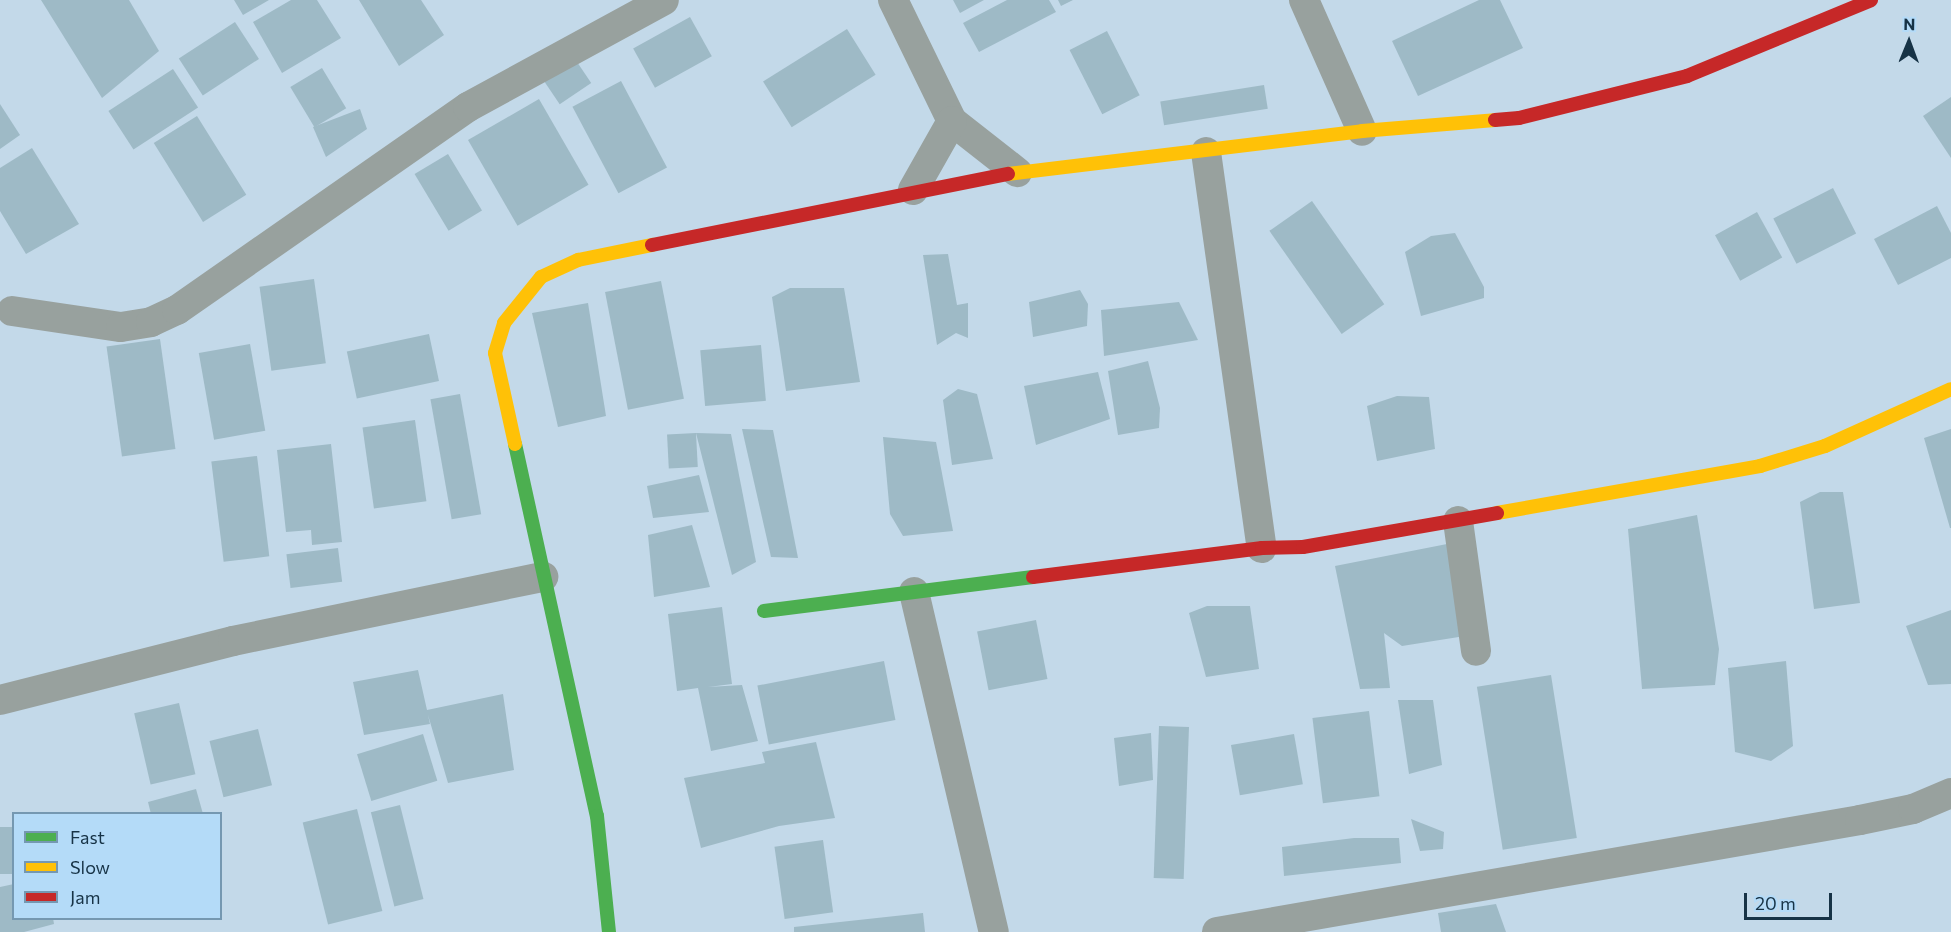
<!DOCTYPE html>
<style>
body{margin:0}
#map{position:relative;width:1951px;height:932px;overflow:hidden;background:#c3d9e9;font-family:Commissioner,sans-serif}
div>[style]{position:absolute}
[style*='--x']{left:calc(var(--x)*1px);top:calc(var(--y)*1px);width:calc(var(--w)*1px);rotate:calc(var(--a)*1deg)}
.building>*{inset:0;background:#9ebac6;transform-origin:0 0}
.street>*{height:30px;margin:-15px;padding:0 15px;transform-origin:15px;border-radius:15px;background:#98a19e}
.fast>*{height:14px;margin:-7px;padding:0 7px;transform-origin:7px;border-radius:7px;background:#4caf50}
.slow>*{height:14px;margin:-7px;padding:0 7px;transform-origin:7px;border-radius:7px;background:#ffc107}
.jam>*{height:14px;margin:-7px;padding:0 7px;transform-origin:7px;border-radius:7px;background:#c62828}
span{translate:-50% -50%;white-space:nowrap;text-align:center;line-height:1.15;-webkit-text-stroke:5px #b4dbf8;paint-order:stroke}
.legend{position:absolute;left:12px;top:812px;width:210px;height:108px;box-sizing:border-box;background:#b4dbf8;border:2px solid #7598b1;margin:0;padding:8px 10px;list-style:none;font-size:18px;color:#173346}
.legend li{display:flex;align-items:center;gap:12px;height:30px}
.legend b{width:30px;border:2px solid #7598b1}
.north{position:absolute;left:1879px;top:12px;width:60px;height:60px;-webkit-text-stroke:4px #b4dbf8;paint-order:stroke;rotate:1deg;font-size:16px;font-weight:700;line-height:24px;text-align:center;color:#173346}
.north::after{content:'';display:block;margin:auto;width:21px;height:27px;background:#173346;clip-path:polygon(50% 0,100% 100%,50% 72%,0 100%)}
.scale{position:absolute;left:1744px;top:893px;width:88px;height:27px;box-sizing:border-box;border:3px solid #173346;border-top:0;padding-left:8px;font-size:18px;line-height:21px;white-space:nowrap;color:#173346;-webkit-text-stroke:4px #b4dbf8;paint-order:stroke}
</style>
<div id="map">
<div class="building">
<i style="clip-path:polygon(41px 0,129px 0,159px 51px,102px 98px)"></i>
<i style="clip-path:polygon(234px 0,269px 0,243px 15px)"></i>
<i style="clip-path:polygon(291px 0,317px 0,341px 38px,282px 73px,253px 22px)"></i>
<i style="clip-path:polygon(359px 0,421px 0,444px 35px,399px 66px)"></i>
<i style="clip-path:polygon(953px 0,984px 0,960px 13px)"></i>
<i style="clip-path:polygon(1007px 0,1049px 0,1056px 12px,979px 52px,963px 23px)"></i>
<i style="clip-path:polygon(1058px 0,1073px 0,1061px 6px)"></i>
<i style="clip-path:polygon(1479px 0,1500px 0,1523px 48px,1418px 96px,1392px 41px)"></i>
<i style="left:690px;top:17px;width:45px;height:65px;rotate:61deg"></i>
<i style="left:235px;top:22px;width:44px;height:67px;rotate:57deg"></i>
<i style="left:847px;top:29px;width:54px;height:99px;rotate:58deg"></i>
<i style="left:1107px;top:31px;width:72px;height:42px;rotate:63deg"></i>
<i style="left:575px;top:59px;width:29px;height:38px;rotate:56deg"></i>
<i style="left:322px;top:68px;width:47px;height:37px;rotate:59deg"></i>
<i style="left:173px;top:69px;width:46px;height:77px;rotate:57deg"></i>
<i style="left:621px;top:81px;width:98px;height:55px;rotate:62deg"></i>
<i style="left:1264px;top:85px;width:24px;height:105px;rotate:81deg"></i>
<i style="clip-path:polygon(1951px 97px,1951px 158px,1923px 116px)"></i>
<i style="left:539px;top:99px;width:99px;height:82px;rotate:60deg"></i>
<i style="clip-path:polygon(0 104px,20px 135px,0 149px)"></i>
<i style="clip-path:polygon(360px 109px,367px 129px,326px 157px,313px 127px)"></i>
<i style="left:197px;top:116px;width:93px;height:51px;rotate:58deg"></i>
<i style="clip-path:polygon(32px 148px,79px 224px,26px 254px,0 211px,0 168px)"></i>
<i style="left:448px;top:154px;width:66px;height:39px;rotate:59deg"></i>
<i style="left:1833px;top:188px;width:51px;height:67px;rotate:63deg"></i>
<i style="left:1312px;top:201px;width:126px;height:52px;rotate:55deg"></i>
<i style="clip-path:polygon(1937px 206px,1951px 233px,1951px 258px,1898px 285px,1874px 239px)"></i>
<i style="left:1757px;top:212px;width:52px;height:48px;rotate:61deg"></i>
<i style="clip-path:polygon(1455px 233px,1484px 287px,1484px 298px,1421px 316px,1405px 252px,1431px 236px)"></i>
<i style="clip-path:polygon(948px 254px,957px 305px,968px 303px,968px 338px,956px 333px,937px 345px,923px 255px)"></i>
<i style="left:314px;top:279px;width:85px;height:55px;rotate:82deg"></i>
<i style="left:661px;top:281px;width:120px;height:57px;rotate:79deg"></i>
<i style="clip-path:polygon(790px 288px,844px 288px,860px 382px,786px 391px,772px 297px)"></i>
<i style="clip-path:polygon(1080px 290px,1088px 304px,1087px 326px,1033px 337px,1029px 302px)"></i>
<i style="clip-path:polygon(1179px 302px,1198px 340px,1104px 356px,1101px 310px)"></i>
<i style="clip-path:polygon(588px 303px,606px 416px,558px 427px,532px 313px)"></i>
<i style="left:429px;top:334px;width:48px;height:84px;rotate:78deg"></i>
<i style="left:160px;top:339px;width:111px;height:54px;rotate:82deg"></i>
<i style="left:250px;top:344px;width:88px;height:52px;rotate:80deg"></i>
<i style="left:761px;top:345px;width:56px;height:61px;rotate:85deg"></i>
<i style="clip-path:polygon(1148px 361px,1160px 408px,1159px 428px,1118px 435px,1108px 371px)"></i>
<i style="clip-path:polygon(1098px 372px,1110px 419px,1036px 445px,1024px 386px)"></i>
<i style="clip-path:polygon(958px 389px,977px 394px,993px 459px,952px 465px,943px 400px)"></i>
<i style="left:460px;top:394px;width:122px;height:30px;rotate:80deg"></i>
<i style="clip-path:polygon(1397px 396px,1429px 397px,1435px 449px,1377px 461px,1367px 406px)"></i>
<i style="left:415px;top:420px;width:82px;height:53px;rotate:82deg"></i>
<i style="clip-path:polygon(742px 429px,773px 430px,798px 558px,771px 557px)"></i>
<i style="clip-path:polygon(1951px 429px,1951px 528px,1950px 528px,1924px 438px)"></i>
<i style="left:696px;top:433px;width:34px;height:29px;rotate:87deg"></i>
<i style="clip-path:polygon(696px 433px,731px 434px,756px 562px,732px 575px)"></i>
<i style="clip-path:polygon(883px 437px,936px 442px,953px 531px,903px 536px,890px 514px)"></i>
<i style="clip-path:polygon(331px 444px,342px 542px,312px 545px,311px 530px,286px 532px,277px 450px)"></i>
<i style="left:257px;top:456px;width:101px;height:46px;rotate:83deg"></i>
<i style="clip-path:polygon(699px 475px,709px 512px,653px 518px,647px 486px)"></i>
<i style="clip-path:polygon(1820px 492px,1843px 492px,1860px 603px,1814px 609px,1800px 502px)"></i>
<i style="clip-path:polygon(1697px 515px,1719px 649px,1715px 685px,1642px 689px,1628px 529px)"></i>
<i style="clip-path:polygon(692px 525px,710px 587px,654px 597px,648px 535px)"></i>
<i style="clip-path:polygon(1447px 544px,1465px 636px,1402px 646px,1384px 633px,1390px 688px,1360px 689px,1335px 566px)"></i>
<i style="left:338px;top:548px;width:34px;height:52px;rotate:83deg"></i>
<i style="clip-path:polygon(1207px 606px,1250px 606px,1259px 669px,1206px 677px,1189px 613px)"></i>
<i style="clip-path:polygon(722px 607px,732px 684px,708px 687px,742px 685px,758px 741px,711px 751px,698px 688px,677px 691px,668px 614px)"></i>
<i style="clip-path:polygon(1951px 610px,1951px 684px,1928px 685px,1906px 626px)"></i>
<i style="left:1036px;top:620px;width:60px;height:60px;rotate:79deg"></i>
<i style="left:884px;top:661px;width:60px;height:129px;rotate:79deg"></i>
<i style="clip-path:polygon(1786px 661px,1793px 746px,1771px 761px,1735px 752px,1728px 668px)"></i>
<i style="clip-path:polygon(418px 670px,427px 710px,503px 694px,514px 770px,448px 783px,428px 715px,430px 724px,364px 735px,353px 682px)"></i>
<i style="left:1551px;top:675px;width:165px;height:75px;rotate:81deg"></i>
<i style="clip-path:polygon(1398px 700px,1433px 700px,1442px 765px,1409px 774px)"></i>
<i style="left:179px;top:703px;width:73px;height:46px;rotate:77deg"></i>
<i style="left:1369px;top:711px;width:86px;height:57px;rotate:83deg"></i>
<i style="left:1159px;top:726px;width:30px;height:152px;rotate:2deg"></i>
<i style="left:258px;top:729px;width:58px;height:50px;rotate:76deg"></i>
<i style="clip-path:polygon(1151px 733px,1153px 780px,1119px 786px,1114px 738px)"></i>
<i style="left:423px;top:734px;width:49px;height:69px;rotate:73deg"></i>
<i style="left:1294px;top:734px;width:51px;height:64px;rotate:80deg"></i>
<i style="clip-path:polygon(816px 742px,835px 818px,779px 826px,701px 848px,684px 778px,765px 763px,762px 752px)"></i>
<i style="clip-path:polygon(196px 789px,203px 814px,151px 814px,148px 802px)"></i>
<i style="left:400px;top:805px;width:97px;height:30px;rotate:76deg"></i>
<i style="left:357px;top:809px;width:105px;height:56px;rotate:76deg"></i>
<i style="clip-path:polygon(1411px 819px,1444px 832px,1443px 849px,1420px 851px)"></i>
<i style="left:14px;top:827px;width:47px;height:14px;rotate:90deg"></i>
<i style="clip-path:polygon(1354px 838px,1399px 838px,1401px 863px,1284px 876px,1282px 847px)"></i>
<i style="left:823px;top:840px;width:73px;height:49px;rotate:82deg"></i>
<i style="clip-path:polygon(14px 884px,14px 918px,53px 918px,54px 924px,24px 932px,0 932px,0 887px)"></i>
<i style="clip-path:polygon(1496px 904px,1506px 932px,1441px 932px,1438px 913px)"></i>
<i style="clip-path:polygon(923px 913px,925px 932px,794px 932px,794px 927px)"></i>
</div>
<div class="street">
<i style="--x:893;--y:0;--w:135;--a:64"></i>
<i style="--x:952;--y:121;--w:83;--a:38.1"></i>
<i style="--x:1304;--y:0;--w:143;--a:66.1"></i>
<i style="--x:1206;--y:152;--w:400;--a:82"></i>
<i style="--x:913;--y:190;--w:79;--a:-60.5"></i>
<i style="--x:12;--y:311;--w:110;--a:8.4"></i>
<i style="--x:121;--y:327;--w:30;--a:-9"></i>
<i style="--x:151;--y:322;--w:29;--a:-25"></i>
<i style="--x:177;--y:310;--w:355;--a:-34.9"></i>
<i style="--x:468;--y:107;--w:223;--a:-28.6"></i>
<i style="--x:1458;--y:521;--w:131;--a:82.1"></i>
<i style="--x:914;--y:592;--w:349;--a:76.8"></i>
<i style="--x:0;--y:700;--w:240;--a:-14.2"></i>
<i style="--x:233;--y:641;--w:317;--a:-11.7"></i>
<i style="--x:1217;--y:932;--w:653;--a:-9.88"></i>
<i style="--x:1860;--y:820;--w:54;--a:-11.7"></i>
<i style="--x:1913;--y:809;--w:41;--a:-22.8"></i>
</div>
<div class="fast">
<i style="--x:515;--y:444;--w:381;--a:77.6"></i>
<i style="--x:597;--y:816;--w:117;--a:84.1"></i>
<i style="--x:764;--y:611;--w:271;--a:-7.2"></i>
</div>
<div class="slow">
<i style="--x:1008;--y:174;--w:357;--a:-6.9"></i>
<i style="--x:1362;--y:131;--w:133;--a:-4.7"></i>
<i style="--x:515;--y:444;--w:93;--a:-102.4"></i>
<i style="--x:495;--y:353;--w:31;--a:-73"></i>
<i style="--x:504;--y:323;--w:59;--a:-51.2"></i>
<i style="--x:541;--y:277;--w:41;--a:-24.7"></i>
<i style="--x:578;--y:260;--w:76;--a:-11.5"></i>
<i style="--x:1497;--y:513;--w:267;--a:-10.1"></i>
<i style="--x:1760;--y:466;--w:68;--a:-17.1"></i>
<i style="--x:1825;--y:446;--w:138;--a:-24.3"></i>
</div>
<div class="jam">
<i style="--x:1495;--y:120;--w:24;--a:-5"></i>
<i style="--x:1519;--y:118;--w:173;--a:-14"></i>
<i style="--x:1687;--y:76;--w:199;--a:-22.4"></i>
<i style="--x:652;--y:245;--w:363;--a:-11.3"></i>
<i style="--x:1033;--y:577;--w:231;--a:-7.2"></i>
<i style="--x:1262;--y:548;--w:41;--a:-1.4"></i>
<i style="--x:1303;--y:547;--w:197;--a:-9.9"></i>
</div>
<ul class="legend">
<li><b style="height:8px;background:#4caf50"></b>Fast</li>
<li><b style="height:8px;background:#ffc107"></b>Slow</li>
<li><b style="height:8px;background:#c62828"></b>Jam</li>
</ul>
<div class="north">N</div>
<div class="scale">20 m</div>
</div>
